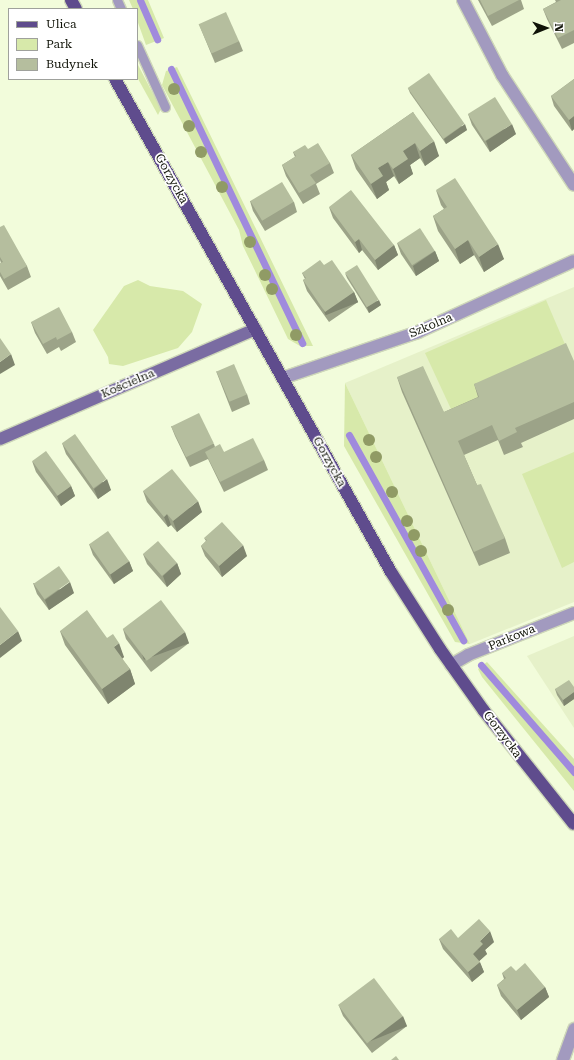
<!DOCTYPE html>
<meta charset="utf-8">
<style>
body{margin:0}
#map{position:relative;width:574px;height:1060px;overflow:hidden;background:#f2fcdb;font-family:"Roboto Serif",serif}
div>[style]{position:absolute}
[style*='--x']{left:calc(var(--x)*1px);top:calc(var(--y)*1px);width:calc(var(--w)*1px);rotate:calc(var(--a)*1deg)}
.built>*{inset:0;background:#e6f1c9}
.green>*{inset:0;background:#d7e9aa}
.stream>*{height:7px;margin:-3.5px;padding:0 3.5px;transform-origin:3.5px;border-radius:3.5px;background:#a08add}
.roads{filter:drop-shadow(1px 0 #ced7b9) drop-shadow(-1px 0 #ced7b9) drop-shadow(0 1px #ced7b9) drop-shadow(0 -1px #ced7b9)}
.lane>*{height:9px;margin:-4.5px;padding:0 4.5px;transform-origin:4.5px;border-radius:4.5px;background:#a29abf}
.street>*{height:12px;margin:-6px;padding:0 6px;transform-origin:6px;border-radius:6px;background:#a29abf}
.secondary>*{height:12px;margin:-6px;padding:0 6px;transform-origin:6px;border-radius:6px;background:#7a6ca2}
.primary>*{height:12px;margin:-6px;padding:0 6px;transform-origin:6px;border-radius:6px;background:#5f4c8d}
.trees>*{width:12px;height:12px;margin:-6px;border-radius:50%;background:#909b65}
.wall>*{inset:0;background:#9ca388}
.shaded-wall>*{inset:0;background:#7f856f;transform-origin:0 0}
.building>*{inset:0;background:#b5be9e;transform-origin:0 0}
span{translate:-50% -50%;white-space:nowrap;text-align:center;line-height:1.15;-webkit-text-stroke:3.5px #fff;paint-order:stroke}
.street-label{font-size:12px;color:#101308}
.legend{position:absolute;left:8px;top:8px;width:130px;height:72px;box-sizing:border-box;background:#fff;border:1px solid #9fa19c;margin:0;padding:5px 7px;list-style:none;font-size:12px;color:#101308}
.legend li{display:flex;align-items:center;gap:8px;height:20px}
.legend b{width:20px;border:1px solid #9fa19c}
.north{position:absolute;left:526px;top:8px;width:40px;height:40px;-webkit-text-stroke:3px #fff;paint-order:stroke;rotate:89deg;font-size:11px;font-weight:700;line-height:16px;text-align:center;color:#101308}
.north::after{content:'';display:block;margin:auto;width:14px;height:18px;background:#101308;clip-path:polygon(50% 0,100% 100%,50% 72%,0 100%)}
</style>
<div id="map">
<div class="built">
<i style="clip-path:polygon(574px 287px,574px 602px,470px 644px,345px 383px)"></i>
<i style="clip-path:polygon(574px 636px,574px 728px,527px 656px)"></i>
</div>
<div class="green">
<i style="clip-path:polygon(129px 0,148px 0,164px 38px,146px 45px,137px 20px,137px 9px,133px 9px)"></i>
<i style="clip-path:polygon(137px 63px,161px 109px,158px 115px,137px 77px)"></i>
<i style="clip-path:polygon(177px 67px,182px 77px,313px 346px,300px 346px,288px 339px,243px 246px,239px 230px,162px 85px,166px 71px)"></i>
<i style="clip-path:polygon(138px 280px,150px 286px,183px 291px,202px 304px,192px 332px,178px 348px,123px 366px,109px 364px,108px 357px,93px 330px,124px 286px)"></i>
<i style="clip-path:polygon(546px 300px,570px 356px,457px 422px,425px 353px)"></i>
<i style="clip-path:polygon(345px 383px,470px 644px,455px 642px,344px 446px)"></i>
<i style="clip-path:polygon(574px 452px,574px 562px,562px 568px,522px 474px)"></i>
<i style="clip-path:polygon(487px 662px,574px 759px,574px 791px,482px 677px,478px 669px)"></i>
</div>
<div class="stream">
<i style="--x:140;--y:0;--w:43;--a:66.4"></i>
<i style="--x:171;--y:69;--w:304;--a:64.4"></i>
<i style="--x:349;--y:435;--w:235;--a:60.9"></i>
<i style="--x:481;--y:665;--w:142;--a:49"></i>
</div>
<div class="roads">
<div class="lane">
<i style="--x:117;--y:0;--w:10;--a:66"></i>
<i style="--x:137;--y:45;--w:68;--a:65.7"></i>
</div>
<div class="street">
<i style="--x:463;--y:0;--w:85;--a:62.5"></i>
<i style="--x:502;--y:75;--w:131;--a:56.8"></i>
<i style="--x:283;--y:378;--w:143;--a:-18.8"></i>
<i style="--x:418;--y:332;--w:171;--a:-24.5"></i>
<i style="--x:451;--y:665;--w:20;--a:-30"></i>
<i style="--x:468;--y:655;--w:114;--a:-21.6"></i>
<i style="--x:563;--y:1060;--w:33;--a:-70"></i>
</div>
<div class="secondary">
<i style="--x:0;--y:439;--w:278;--a:-23.3"></i>
</div>
<div class="primary">
<i style="--x:71;--y:0;--w:10;--a:61"></i>
<i style="--x:115;--y:79;--w:565;--a:60.76"></i>
<i style="--x:391;--y:572;--w:91;--a:57.5"></i>
<i style="--x:440;--y:649;--w:76;--a:54.6"></i>
<i style="--x:484;--y:711;--w:144;--a:51.5"></i>
</div>
</div>
<div class="trees">
<i style="left:174px;top:89px"></i>
<i style="left:189px;top:126px"></i>
<i style="left:201px;top:152px"></i>
<i style="left:222px;top:187px"></i>
<i style="left:250px;top:242px"></i>
<i style="left:265px;top:275px"></i>
<i style="left:272px;top:289px"></i>
<i style="left:296px;top:335px"></i>
<i style="left:369px;top:440px"></i>
<i style="left:376px;top:457px"></i>
<i style="left:392px;top:492px"></i>
<i style="left:407px;top:521px"></i>
<i style="left:414px;top:535px"></i>
<i style="left:421px;top:551px"></i>
<i style="left:448px;top:610px"></i>
</div>
<div class="wall">
<i style="clip-path:polygon(478px 0,521px 0,524px 9px,492px 26px)"></i>
<i style="clip-path:polygon(555px 0,574px 0,574px 43px,562px 49px,547px 19px,543px 9px,556px 2px)"></i>
<i style="clip-path:polygon(199px 24px,239px 41px,243px 51px,215px 63px,203px 34px)"></i>
<i style="clip-path:polygon(574px 79px,574px 129px,572px 131px,554px 106px,551px 96px)"></i>
<i style="clip-path:polygon(408px 88px,467px 130px,446px 144px,410px 93px)"></i>
<i style="clip-path:polygon(413px 112px,439px 156px,425px 166px,420px 158px,410px 165px,413px 174px,399px 184px,394px 176px,386px 182px,389px 190px,377px 199px,356px 169px,351px 155px)"></i>
<i style="clip-path:polygon(468px 114px,516px 134px,490px 152px,472px 125px)"></i>
<i style="clip-path:polygon(308px 149px,330px 163px,334px 173px,316px 184px,320px 194px,303px 204px,286px 176px,282px 165px,295px 157px,293px 152px)"></i>
<i style="clip-path:polygon(436px 190px,504px 259px,484px 272px,474px 255px,460px 264px,438px 231px,433px 216px,444px 209px,441px 205px)"></i>
<i style="clip-path:polygon(250px 201px,294px 202px,297px 212px,265px 231px,253px 211px)"></i>
<i style="clip-path:polygon(329px 207px,394px 245px,398px 255px,378px 270px,362px 250px,359px 253px,333px 218px)"></i>
<i style="clip-path:polygon(0 227px,27px 266px,31px 277px,8px 290px,0 276px,0 263px,1px 263px,0 260px)"></i>
<i style="clip-path:polygon(397px 243px,435px 251px,439px 261px,416px 276px,401px 254px)"></i>
<i style="clip-path:polygon(324px 265px,354px 292px,358px 302px,329px 322px,307px 291px,303px 280px,305px 279px,302px 273px)"></i>
<i style="clip-path:polygon(345px 273px,381px 305px,369px 313px,347px 278px)"></i>
<i style="clip-path:polygon(31px 322px,72px 332px,76px 342px,61px 351px,59px 347px,47px 354px,35px 333px)"></i>
<i style="clip-path:polygon(574px 361px,574px 419px,521px 443px,523px 447px,504px 455px,498px 440px,464px 455px,477px 485px,505px 538px,510px 553px,479px 566px,402px 392px,397px 377px,444px 412px,478px 397px,474px 384px)"></i>
<i style="clip-path:polygon(216px 371px,247px 394px,250px 404px,232px 412px)"></i>
<i style="clip-path:polygon(171px 426px,214px 444px,215px 447px,224px 452px,264px 460px,268px 470px,224px 492px,208px 459px,190px 467px,175px 436px)"></i>
<i style="clip-path:polygon(62px 443px,111px 490px,98px 499px,66px 454px)"></i>
<i style="clip-path:polygon(32px 461px,71px 486px,75px 496px,61px 506px,36px 472px)"></i>
<i style="clip-path:polygon(143px 491px,202px 512px,177px 532px,171px 525px,168px 527px,147px 502px)"></i>
<i style="clip-path:polygon(204px 538px,247px 556px,222px 577px,205px 556px,201px 546px,206px 541px)"></i>
<i style="clip-path:polygon(89px 544px,129px 561px,133px 571px,114px 584px,93px 555px)"></i>
<i style="clip-path:polygon(143px 554px,177px 563px,181px 574px,167px 587px,147px 564px)"></i>
<i style="clip-path:polygon(33px 583px,74px 593px,49px 610px,37px 594px)"></i>
<i style="clip-path:polygon(123px 629px,189px 643px,151px 672px,126px 639px)"></i>
<i style="clip-path:polygon(60px 631px,107px 638px,124px 657px,122px 659px,130px 669px,135px 684px,108px 704px,65px 645px)"></i>
<i style="clip-path:polygon(574px 687px,574px 699px,564px 706px,557px 695px,555px 689px)"></i>
<i style="clip-path:polygon(458px 938px,494px 942px,485px 950px,487px 954px,479px 961px,484px 972px,472px 982px,443px 949px,439px 939px)"></i>
<i style="clip-path:polygon(502px 973px,545px 987px,549px 997px,521px 1020px,501px 996px,497px 985px,504px 979px)"></i>
<i style="clip-path:polygon(339px 1006px,407px 1026px,372px 1053px,343px 1016px)"></i>
</div>
<div class="shaded-wall">
<i style="clip-path:polygon(574px 116px,574px 129px,572px 131px,569px 120px)"></i>
<i style="clip-path:polygon(465px 124px,467px 130px,446px 144px,444px 139px)"></i>
<i style="clip-path:polygon(512px 124px,516px 134px,490px 152px,486px 141px)"></i>
<i style="clip-path:polygon(434px 141px,439px 156px,425px 166px,420px 151px)"></i>
<i style="clip-path:polygon(415px 143px,420px 158px,410px 165px,413px 174px,399px 184px,393px 169px,403px 151px)"></i>
<i style="clip-path:polygon(388px 162px,394px 176px,386px 182px,389px 190px,377px 199px,371px 184px,378px 168px)"></i>
<i style="clip-path:polygon(359px 239px,362px 250px,359px 253px,355px 242px)"></i>
<i style="clip-path:polygon(468px 240px,474px 255px,460px 264px,455px 249px)"></i>
<i style="clip-path:polygon(498px 244px,504px 259px,484px 272px,479px 257px)"></i>
<i style="clip-path:polygon(394px 245px,398px 255px,378px 270px,375px 260px)"></i>
<i style="clip-path:polygon(435px 251px,439px 261px,416px 276px,413px 266px)"></i>
<i style="left:354px;top:292px;width:11px;height:35px;rotate:68deg"></i>
<i style="clip-path:polygon(379px 300px,381px 305px,369px 313px,367px 307px)"></i>
<i style="clip-path:polygon(11px 354px,15px 365px,0 374px,0 362px)"></i>
<i style="clip-path:polygon(107px 479px,111px 490px,98px 499px,94px 489px)"></i>
<i style="clip-path:polygon(71px 486px,75px 496px,61px 506px,57px 496px)"></i>
<i style="clip-path:polygon(198px 501px,202px 512px,177px 532px,173px 521px)"></i>
<i style="clip-path:polygon(167px 514px,171px 525px,168px 527px,164px 517px)"></i>
<i style="clip-path:polygon(243px 545px,247px 556px,222px 577px,219px 566px)"></i>
<i style="clip-path:polygon(129px 561px,133px 571px,114px 584px,110px 574px)"></i>
<i style="clip-path:polygon(177px 563px,181px 574px,167px 587px,163px 576px)"></i>
<i style="clip-path:polygon(70px 582px,74px 593px,49px 610px,45px 600px)"></i>
<i style="clip-path:polygon(18px 631px,22px 641px,0 658px,0 645px)"></i>
<i style="left:185px;top:632px;width:12px;height:48px;rotate:70deg"></i>
<i style="clip-path:polygon(119px 643px,124px 657px,119px 661px,114px 647px)"></i>
<i style="clip-path:polygon(130px 669px,135px 684px,108px 704px,102px 689px)"></i>
<i style="clip-path:polygon(574px 692px,574px 699px,564px 706px,563px 700px)"></i>
<i style="clip-path:polygon(490px 931px,494px 942px,485px 950px,487px 954px,476px 964px,473px 954px,480px 941px)"></i>
<i style="clip-path:polygon(480px 962px,484px 972px,472px 982px,468px 972px)"></i>
<i style="clip-path:polygon(545px 987px,549px 997px,521px 1020px,517px 1010px)"></i>
<i style="left:403px;top:1016px;width:11px;height:44px;rotate:68deg"></i>
</div>
<div class="building">
<i style="clip-path:polygon(480px 0,519px 0,488px 16px)"></i>
<i style="clip-path:polygon(561px 0,574px 0,574px 30px,558px 38px,543px 9px)"></i>
<i style="left:226px;top:12px;width:32px;height:30px;rotate:66deg"></i>
<i style="left:429px;top:73px;width:62px;height:26px;rotate:55deg"></i>
<i style="clip-path:polygon(574px 79px,574px 116px,569px 120px,551px 96px)"></i>
<i style="left:495px;top:97px;width:32px;height:32px;rotate:58deg"></i>
<i style="clip-path:polygon(413px 112px,434px 141px,420px 151px,415px 143px,403px 151px,408px 159px,393px 169px,388px 162px,378px 168px,383px 176px,371px 184px,351px 155px)"></i>
<i style="clip-path:polygon(318px 143px,330px 163px,310px 175px,316px 183px,299px 193px,282px 165px,296px 156px,293px 152px,305px 145px,308px 149px)"></i>
<i style="clip-path:polygon(455px 178px,498px 244px,479px 257px,468px 240px,455px 249px,433px 216px,447px 207px,436px 190px)"></i>
<i style="left:282px;top:182px;width:23px;height:37px;rotate:59deg"></i>
<i style="clip-path:polygon(351px 190px,394px 245px,375px 260px,359px 239px,355px 242px,329px 207px)"></i>
<i style="clip-path:polygon(4px 225px,27px 266px,4px 279px,0 272px,0 263px,3px 262px,0 257px,0 227px)"></i>
<i style="left:420px;top:228px;width:27px;height:27px;rotate:57deg"></i>
<i style="clip-path:polygon(320px 260px,324px 265px,332px 260px,354px 292px,325px 312px,303px 280px,306px 278px,302px 273px)"></i>
<i style="left:357px;top:265px;width:41px;height:14px;rotate:58deg"></i>
<i style="clip-path:polygon(59px 307px,72px 332px,57px 340px,56px 337px,43px 344px,31px 322px)"></i>
<i style="clip-path:polygon(0 338px,11px 354px,0 362px)"></i>
<i style="clip-path:polygon(566px 343px,574px 361px,574px 402px,515px 428px,517px 432px,499px 441px,492px 425px,458px 441px,477px 485px,481px 484px,505px 538px,474px 552px,397px 377px,423px 366px,444px 412px,479px 397px,474px 384px)"></i>
<i style="left:234px;top:364px;width:33px;height:19px;rotate:67deg"></i>
<i style="left:199px;top:413px;width:34px;height:31px;rotate:64deg"></i>
<i style="left:75px;top:434px;width:55px;height:16px;rotate:55deg"></i>
<i style="clip-path:polygon(253px 438px,264px 460px,220px 482px,205px 452px,220px 444px,224px 452px)"></i>
<i style="left:46px;top:451px;width:43px;height:17px;rotate:54deg"></i>
<i style="clip-path:polygon(172px 469px,198px 501px,173px 521px,167px 514px,164px 517px,143px 491px)"></i>
<i style="clip-path:polygon(222px 522px,243px 545px,219px 566px,201px 546px,207px 540px,204px 538px)"></i>
<i style="left:108px;top:531px;width:37px;height:23px;rotate:55deg"></i>
<i style="left:158px;top:541px;width:29px;height:20px;rotate:49deg"></i>
<i style="left:59px;top:566px;width:19px;height:31px;rotate:55deg"></i>
<i style="left:161px;top:600px;width:40px;height:48px;rotate:53deg"></i>
<i style="clip-path:polygon(0 607px,18px 631px,0 645px)"></i>
<i style="clip-path:polygon(87px 610px,107px 638px,113px 634px,119px 643px,114px 647px,130px 669px,102px 689px,60px 631px)"></i>
<i style="clip-path:polygon(569px 680px,574px 687px,574px 692px,563px 700px,555px 689px)"></i>
<i style="clip-path:polygon(479px 919px,490px 931px,480px 941px,483px 944px,473px 954px,480px 962px,468px 972px,439px 939px,451px 929px,458px 938px)"></i>
<i style="clip-path:polygon(525px 963px,545px 987px,517px 1010px,497px 985px,506px 978px,502px 973px,511px 966px,516px 971px)"></i>
<i style="left:374px;top:978px;width:48px;height:45px;rotate:53deg"></i>
<i style="clip-path:polygon(396px 1056px,399px 1060px,391px 1060px)"></i>
</div>
<div class="street-label">
<span style="left:171px;top:179px;rotate:61deg">Gorzycka</span>
<span style="left:431px;top:326px;rotate:-23deg">Szkolna</span>
<span style="left:128px;top:384px;rotate:-23deg">Kościelna</span>
<span style="left:329px;top:462px;rotate:61deg">Gorzycka</span>
<span style="left:512px;top:638px;rotate:-22deg">Parkowa</span>
<span style="left:502px;top:735px;rotate:53deg">Gorzycka</span>
</div>
<ul class="legend">
<li><b style="height:5px;background:#5f4c8d"></b>Ulica</li>
<li><b style="height:11px;background:#d7e9aa"></b>Park</li>
<li><b style="height:11px;background:#b5be9e"></b>Budynek</li>
</ul>
<div class="north">N</div>
</div>
